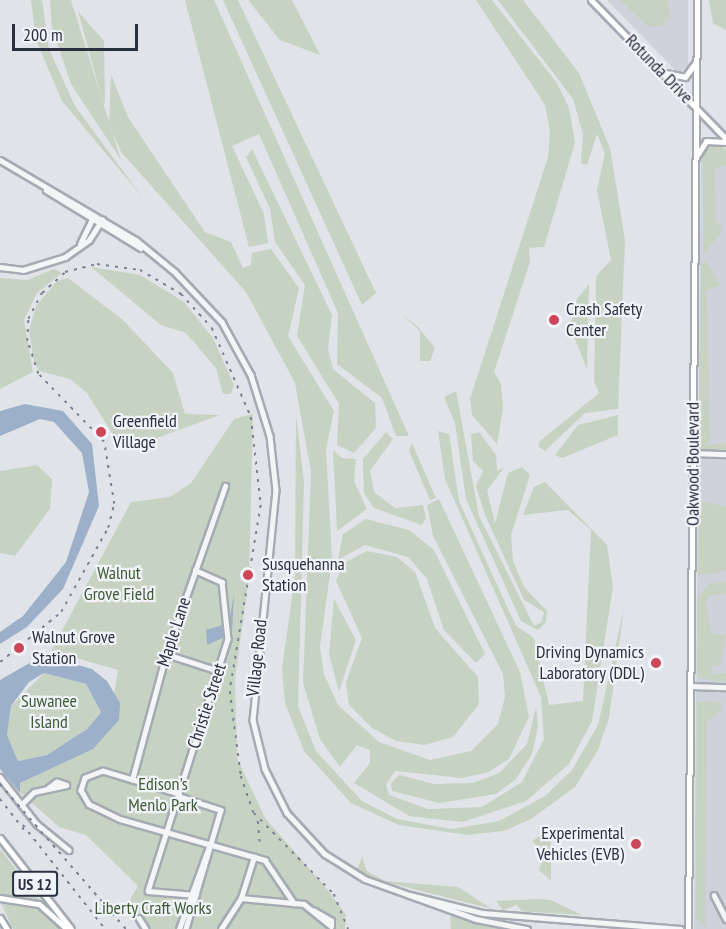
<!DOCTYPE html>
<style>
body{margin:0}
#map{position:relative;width:726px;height:929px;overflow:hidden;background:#e0e4e9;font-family:"PT Sans Narrow",sans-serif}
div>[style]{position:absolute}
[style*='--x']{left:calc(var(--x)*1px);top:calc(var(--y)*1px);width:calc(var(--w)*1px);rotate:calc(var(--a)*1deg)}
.built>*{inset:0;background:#ced3db}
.green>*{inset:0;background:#c6d3c2}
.water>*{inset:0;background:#9cb1c9}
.roads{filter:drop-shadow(2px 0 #a5abb3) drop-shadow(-2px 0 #a5abb3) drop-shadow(0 2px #a5abb3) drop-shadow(0 -2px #a5abb3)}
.minor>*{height:4.5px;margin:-2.25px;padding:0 2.25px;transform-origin:2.25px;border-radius:2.25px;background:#f3f5f7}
.major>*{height:5px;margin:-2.5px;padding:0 2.5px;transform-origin:2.5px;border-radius:2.5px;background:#fff}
.rail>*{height:1.5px;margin-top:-0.75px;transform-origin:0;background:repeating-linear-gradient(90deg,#7a8393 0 3px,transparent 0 9px)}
.dots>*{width:16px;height:16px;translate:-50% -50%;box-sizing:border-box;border:3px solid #f0f3f7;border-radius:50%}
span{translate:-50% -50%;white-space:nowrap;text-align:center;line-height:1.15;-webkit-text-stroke:4.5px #f0f3f7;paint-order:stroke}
.shield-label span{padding:2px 4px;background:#f0f3f7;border:2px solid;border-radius:4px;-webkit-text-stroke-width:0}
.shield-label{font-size:16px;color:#293141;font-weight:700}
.street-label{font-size:18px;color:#293141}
.poi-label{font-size:18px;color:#293141}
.left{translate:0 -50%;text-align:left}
.right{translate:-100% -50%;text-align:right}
.park-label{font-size:18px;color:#3d5c36}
.scale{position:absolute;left:12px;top:24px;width:126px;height:27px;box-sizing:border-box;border:3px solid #293141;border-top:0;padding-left:8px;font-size:18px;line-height:21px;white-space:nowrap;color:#293141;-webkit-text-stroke:4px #f0f3f7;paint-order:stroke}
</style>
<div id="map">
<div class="built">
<i style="clip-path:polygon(607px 0,688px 0,688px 67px,678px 73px)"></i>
<i style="clip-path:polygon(718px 142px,726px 150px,726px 929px,694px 929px,701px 153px)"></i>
</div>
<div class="green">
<i style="clip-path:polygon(31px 0,42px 0,49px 49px,75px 106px,143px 198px,62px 101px,36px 40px)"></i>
<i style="clip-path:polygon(50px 0,71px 0,121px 160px,71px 84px,52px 27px)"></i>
<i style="clip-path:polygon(185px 0,214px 0,409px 436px,396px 436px,382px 398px,337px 364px,338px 313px,259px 134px,232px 146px,264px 214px,268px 243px,249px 247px)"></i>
<i style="clip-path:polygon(223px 0,238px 0,376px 293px,362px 305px)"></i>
<i style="clip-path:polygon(248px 0,292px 0,320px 55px,280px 40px)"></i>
<i style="clip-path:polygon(476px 0,492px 0,557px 83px,569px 108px,575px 143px,544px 247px,529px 248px,530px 262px,494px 372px,501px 384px,503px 408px,497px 444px,472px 415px,470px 399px,548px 157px,550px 132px,545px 105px)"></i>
<i style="clip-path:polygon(498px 0,523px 0,579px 73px,610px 148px,625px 240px,618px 409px,585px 413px,545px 451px,538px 446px,540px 441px,599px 393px,594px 381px,596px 276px,611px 260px,597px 190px,605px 153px,597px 134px,587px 165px,581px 163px,583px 134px,573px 99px)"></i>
<i style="clip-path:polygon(619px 0,668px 0,670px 17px,662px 26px,649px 27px)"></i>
<i style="clip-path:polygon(709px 0,726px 0,726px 30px,713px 23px)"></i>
<i style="clip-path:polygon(78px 11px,104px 41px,105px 103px,103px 103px)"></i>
<i style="clip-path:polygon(111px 74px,128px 117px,205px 232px,231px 242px,243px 268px,251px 265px,252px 253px,271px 249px,299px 288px,288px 336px,334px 411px,326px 449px,332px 559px,320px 647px,324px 674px,338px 705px,379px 742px,430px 760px,471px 751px,498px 724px,505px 697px,503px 674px,433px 536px,427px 505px,439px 499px,520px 672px,529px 717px,509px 759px,489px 772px,462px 778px,395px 771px,386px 785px,389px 795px,428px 809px,482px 807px,522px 782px,544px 739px,541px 697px,445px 479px,438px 431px,449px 434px,459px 501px,492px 574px,516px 626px,534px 638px,549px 705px,583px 701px,591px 530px,568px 510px,523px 515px,534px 487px,545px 482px,607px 545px,613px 587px,592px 721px,569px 764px,526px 801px,463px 822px,409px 816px,354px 783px,370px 763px,370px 750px,357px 745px,340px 767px,320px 739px,303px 683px,311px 472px,295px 383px,246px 292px,121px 152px,109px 125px)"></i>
<i style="clip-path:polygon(718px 142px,726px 150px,726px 166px,715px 168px,716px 220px,723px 229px,704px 255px,702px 152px,707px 143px)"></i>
<i style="clip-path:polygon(252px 149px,332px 315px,328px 349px,333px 369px,375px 403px,376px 428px,354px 453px,337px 445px,339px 404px,297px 336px,305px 285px,275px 242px,270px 209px,246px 157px)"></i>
<i style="clip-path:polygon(706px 261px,721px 286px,707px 290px,710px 441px,706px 445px,726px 443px,726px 450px,699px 449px,701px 266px)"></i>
<i style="clip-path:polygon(91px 267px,140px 275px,184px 302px,213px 338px,234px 385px,231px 394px,223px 394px,216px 368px,186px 333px,161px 325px)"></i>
<i style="clip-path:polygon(54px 269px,62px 273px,37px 293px,24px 320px,33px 372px,0 389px,0 278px,27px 280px)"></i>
<i style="clip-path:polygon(68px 278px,123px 320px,173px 373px,185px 414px,220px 415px,129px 448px,118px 443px,87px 393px,70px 379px,39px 371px,34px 361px,29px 331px,36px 306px,57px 281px)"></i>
<i style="clip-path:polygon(589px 284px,587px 369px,570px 327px,577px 299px)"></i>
<i style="clip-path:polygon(399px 312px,418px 327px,435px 348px,430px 361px,420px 361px,420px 331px)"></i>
<i style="clip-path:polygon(456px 391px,479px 516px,534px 626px,542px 622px,544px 612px,524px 600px,485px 515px,476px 486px,483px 471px,473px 461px,471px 434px,479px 432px,496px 455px,497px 471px,504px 468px,487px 490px,495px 523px,508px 473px,522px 467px,530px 475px,511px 535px,513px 561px,524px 587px,547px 611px,546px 622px,538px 630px,521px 621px,466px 499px,455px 423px,444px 397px)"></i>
<i style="clip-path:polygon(253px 414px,249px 576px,235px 679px,237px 758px,265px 818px,327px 889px,346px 915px,345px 929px,144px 929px,125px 908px,138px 886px,86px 835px,59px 827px,14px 787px,107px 734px,118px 670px,51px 651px,131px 502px,170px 497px,191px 483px,234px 419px)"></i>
<i style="clip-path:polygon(296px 414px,304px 482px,298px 706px,316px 751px,362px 801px,397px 819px,451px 829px,499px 821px,545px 796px,572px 770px,598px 725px,624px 608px,609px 718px,598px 750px,575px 787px,531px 819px,504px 831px,467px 835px,399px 825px,351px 803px,304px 751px,285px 703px,282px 669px,295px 575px)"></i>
<i style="clip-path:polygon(618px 415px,618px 435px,562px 458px,555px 455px,578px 425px)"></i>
<i style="clip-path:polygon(386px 432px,393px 439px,370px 471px,374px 492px,395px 508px,423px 505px,426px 518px,422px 525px,374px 508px,364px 493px,363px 459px)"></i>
<i style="clip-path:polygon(412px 443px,436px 498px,430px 500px,409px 451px)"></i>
<i style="clip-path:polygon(333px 450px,342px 458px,356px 459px,354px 481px,367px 509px,337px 531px)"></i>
<i style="clip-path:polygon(37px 465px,52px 479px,50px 509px,15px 556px,0 553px,0 471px)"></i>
<i style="clip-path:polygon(699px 500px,726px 507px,726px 570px,714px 574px,698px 575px)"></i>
<i style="clip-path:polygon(366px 519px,409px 530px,434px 550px,485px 654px,476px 663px,444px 630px,427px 579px,408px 557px,365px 545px,338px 560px,343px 534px)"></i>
<i style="clip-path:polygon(367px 551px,397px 557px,415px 572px,435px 628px,478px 677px,479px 704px,453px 737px,424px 745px,396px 741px,372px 728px,349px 705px,346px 682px,362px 638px,336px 581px,344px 563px)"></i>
<i style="clip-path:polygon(726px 582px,726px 594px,708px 596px,706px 602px,711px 634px,726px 634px,720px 665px,712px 666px,713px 674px,726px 673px,726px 681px,713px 681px,697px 676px,697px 598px,709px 584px)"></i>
<i style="clip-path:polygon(334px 599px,356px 640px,339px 692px,329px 654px)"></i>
<i style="clip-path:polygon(44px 673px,86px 684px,101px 711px,87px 729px,47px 755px,18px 761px,7px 735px,11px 706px)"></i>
<i style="clip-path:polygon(697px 701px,722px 702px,721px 711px,707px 721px,705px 926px,696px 920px)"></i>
<i style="clip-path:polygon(536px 707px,538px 727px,532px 754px,516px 779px,496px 794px,439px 803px,392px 791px,391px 783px,399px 775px,434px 784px,473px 783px,499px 773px,527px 744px)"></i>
<i style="clip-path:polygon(551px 829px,551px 880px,550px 880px,539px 870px,545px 854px,532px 841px)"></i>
<i style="clip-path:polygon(0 849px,42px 903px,0 896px)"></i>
<i style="clip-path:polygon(362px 857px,367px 871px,385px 881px,458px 887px,492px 909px,378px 880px,357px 869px)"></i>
<i style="clip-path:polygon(538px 899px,551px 900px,582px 915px,514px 911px,522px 911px,517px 905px,503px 910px,496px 901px)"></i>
<i style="clip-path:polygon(0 901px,36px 906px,60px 929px,13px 929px)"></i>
<i style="clip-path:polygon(456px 915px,487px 925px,506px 929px,451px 929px,450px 917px)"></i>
</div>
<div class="water">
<i style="clip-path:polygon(25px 404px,63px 411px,92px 444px,99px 506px,63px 589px,27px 627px,0 644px,0 632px,23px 616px,66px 562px,89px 492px,82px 453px,54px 422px,40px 419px,0 436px,0 411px)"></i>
<i style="clip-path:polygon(234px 593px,232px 634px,207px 645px,206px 630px,229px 623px)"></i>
<i style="clip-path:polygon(evenodd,53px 658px,92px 669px,107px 681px,120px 703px,119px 720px,93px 749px,20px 783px,20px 793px,0 769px,0 680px,33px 661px,53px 658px,44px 673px,86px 684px,101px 712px,87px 729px,47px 755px,18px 761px,7px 735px,11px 706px,29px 682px,44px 673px)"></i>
</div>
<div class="roads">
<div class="minor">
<i style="--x:0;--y:160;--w:158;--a:30.5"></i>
<i style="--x:136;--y:240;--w:50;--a:39.4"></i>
<i style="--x:175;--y:272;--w:69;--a:46.8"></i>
<i style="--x:222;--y:322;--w:60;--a:61.3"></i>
<i style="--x:251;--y:375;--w:64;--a:72.7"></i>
<i style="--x:270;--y:436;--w:54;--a:83.7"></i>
<i style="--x:276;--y:490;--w:231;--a:95.7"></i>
<i style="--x:253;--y:720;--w:50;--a:76.2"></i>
<i style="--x:265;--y:769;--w:49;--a:63.4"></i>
<i style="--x:287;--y:813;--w:56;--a:47.2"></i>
<i style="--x:325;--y:854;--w:47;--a:32"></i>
<i style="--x:365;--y:879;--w:118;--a:19.8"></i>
<i style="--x:476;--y:919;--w:52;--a:11.1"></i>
<i style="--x:46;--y:190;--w:111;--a:31.4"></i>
<i style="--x:80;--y:244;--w:30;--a:-64"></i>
<i style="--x:0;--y:267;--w:23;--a:7"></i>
<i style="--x:23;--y:270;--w:44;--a:-17.2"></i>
<i style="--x:65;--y:257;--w:29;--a:-35"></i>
<i style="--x:89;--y:240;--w:24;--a:-57"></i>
<i style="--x:693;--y:453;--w:33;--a:2"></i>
<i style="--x:195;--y:570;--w:30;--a:24"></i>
<i style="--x:222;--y:582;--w:57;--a:84"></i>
<i style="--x:228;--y:639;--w:264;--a:107.6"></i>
<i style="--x:148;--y:891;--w:48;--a:4.8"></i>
<i style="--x:166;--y:654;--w:56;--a:17.8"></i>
<i style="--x:691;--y:686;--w:35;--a:2"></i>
<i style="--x:0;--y:777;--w:60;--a:51.8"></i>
<i style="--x:37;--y:824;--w:41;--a:39.1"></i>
<i style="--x:132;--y:780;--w:131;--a:-74.9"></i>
<i style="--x:166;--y:654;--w:178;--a:-70.6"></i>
<i style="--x:179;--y:794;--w:79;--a:-163.2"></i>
<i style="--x:103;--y:771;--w:19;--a:159"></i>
<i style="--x:85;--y:778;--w:13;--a:108"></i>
<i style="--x:81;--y:790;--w:16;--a:60"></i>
<i style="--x:89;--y:804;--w:34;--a:26"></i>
<i style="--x:120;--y:819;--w:151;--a:15.8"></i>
<i style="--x:265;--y:860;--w:52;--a:56"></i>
<i style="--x:178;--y:796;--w:45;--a:18"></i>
<i style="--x:221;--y:810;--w:124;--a:106.4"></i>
<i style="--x:21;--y:805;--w:18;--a:-45"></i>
<i style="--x:34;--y:792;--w:33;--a:-12"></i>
<i style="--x:66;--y:785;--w:9;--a:-162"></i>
<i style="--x:57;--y:782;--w:10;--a:143"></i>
<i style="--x:410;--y:895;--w:75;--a:13.9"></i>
<i style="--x:483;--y:913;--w:198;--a:4.6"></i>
<i style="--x:714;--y:895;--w:27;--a:63"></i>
<i style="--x:241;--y:898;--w:63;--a:5.4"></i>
<i style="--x:304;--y:904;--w:35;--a:39"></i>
<i style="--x:331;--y:926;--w:5;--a:-90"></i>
<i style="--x:331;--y:921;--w:20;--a:-150"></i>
<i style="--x:139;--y:918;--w:13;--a:58"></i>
<i style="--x:179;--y:929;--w:90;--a:-70"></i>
<i style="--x:221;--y:929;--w:37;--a:-57"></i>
<i style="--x:241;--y:898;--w:43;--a:-72.4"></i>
</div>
<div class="major">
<i style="--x:591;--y:0;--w:194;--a:45.8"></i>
<i style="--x:665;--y:73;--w:20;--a:11"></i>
<i style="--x:685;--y:77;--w:17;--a:-54"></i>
<i style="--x:698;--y:154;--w:15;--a:-58"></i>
<i style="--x:706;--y:141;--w:20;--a:3"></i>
<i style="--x:0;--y:838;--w:115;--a:52"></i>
<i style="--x:0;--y:898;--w:39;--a:9"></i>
<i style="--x:39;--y:904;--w:38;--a:42"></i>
<i style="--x:0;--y:918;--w:13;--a:58"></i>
<i style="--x:688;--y:929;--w:929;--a:-89.44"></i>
</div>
</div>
<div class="rail">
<i style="--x:0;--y:662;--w:79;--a:-39.3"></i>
<i style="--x:61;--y:612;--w:96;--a:-60.8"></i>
<i style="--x:108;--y:528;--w:25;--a:-76"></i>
<i style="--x:114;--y:504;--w:63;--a:-99.2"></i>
<i style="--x:104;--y:442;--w:95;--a:-134.1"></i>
<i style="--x:38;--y:374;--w:35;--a:-108"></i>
<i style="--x:27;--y:341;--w:22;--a:-87"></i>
<i style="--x:28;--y:319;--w:30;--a:-62"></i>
<i style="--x:42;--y:293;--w:31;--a:-42"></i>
<i style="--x:65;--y:272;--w:33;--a:-14"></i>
<i style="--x:97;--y:264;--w:43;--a:7.9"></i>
<i style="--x:140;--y:270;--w:48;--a:30.3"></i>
<i style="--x:181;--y:294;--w:46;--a:47.6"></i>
<i style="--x:212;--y:328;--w:97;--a:66.3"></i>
<i style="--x:251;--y:417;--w:89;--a:83.5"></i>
<i style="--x:261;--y:505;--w:189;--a:99.5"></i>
<i style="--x:230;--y:691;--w:86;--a:82.6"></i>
<i style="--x:241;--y:776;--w:39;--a:71"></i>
<i style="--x:254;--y:813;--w:114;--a:45.4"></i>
<i style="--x:334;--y:894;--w:38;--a:68"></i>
<i style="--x:0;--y:784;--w:192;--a:49"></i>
<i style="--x:0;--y:799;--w:42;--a:51.8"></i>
<i style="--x:258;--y:821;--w:21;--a:85"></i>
<i style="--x:23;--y:825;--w:132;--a:51.7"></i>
</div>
<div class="dots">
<i style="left:554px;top:320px;background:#cd4659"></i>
<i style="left:101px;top:432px;background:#cd4659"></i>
<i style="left:248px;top:575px;background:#cd4659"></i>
<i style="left:19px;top:648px;background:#cd4659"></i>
<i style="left:656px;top:663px;background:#cd4659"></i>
<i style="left:636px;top:844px;background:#cd4659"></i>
</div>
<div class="shield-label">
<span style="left:35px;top:884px">US 12</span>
</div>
<div class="street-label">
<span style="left:659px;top:69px;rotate:46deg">Rotunda Drive</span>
<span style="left:693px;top:464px;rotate:-90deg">Oakwood Boulevard</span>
<span style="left:174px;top:632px;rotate:-72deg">Maple Lane</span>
<span style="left:257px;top:658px;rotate:-84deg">Village Road</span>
<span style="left:207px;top:706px;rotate:-72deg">Christie Street</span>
</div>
<div class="poi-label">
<span class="left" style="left:566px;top:320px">Crash Safety<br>Center</span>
<span class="left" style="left:113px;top:432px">Greenfield<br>Village</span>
<span class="left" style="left:262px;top:575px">Susquehanna<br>Station</span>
<span class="left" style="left:32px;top:648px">Walnut Grove<br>Station</span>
<span class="right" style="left:644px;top:663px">Driving Dynamics<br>Laboratory (DDL)</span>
<span class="right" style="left:624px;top:844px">Experimental<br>Vehicles (EVB)</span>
</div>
<div class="park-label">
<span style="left:119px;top:584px">Walnut<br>Grove Field</span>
<span style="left:49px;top:712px">Suwanee<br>Island</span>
<span style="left:163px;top:795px">Edison's<br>Menlo Park</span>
<span style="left:153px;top:908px">Liberty Craft Works</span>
</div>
<div class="scale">200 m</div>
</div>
